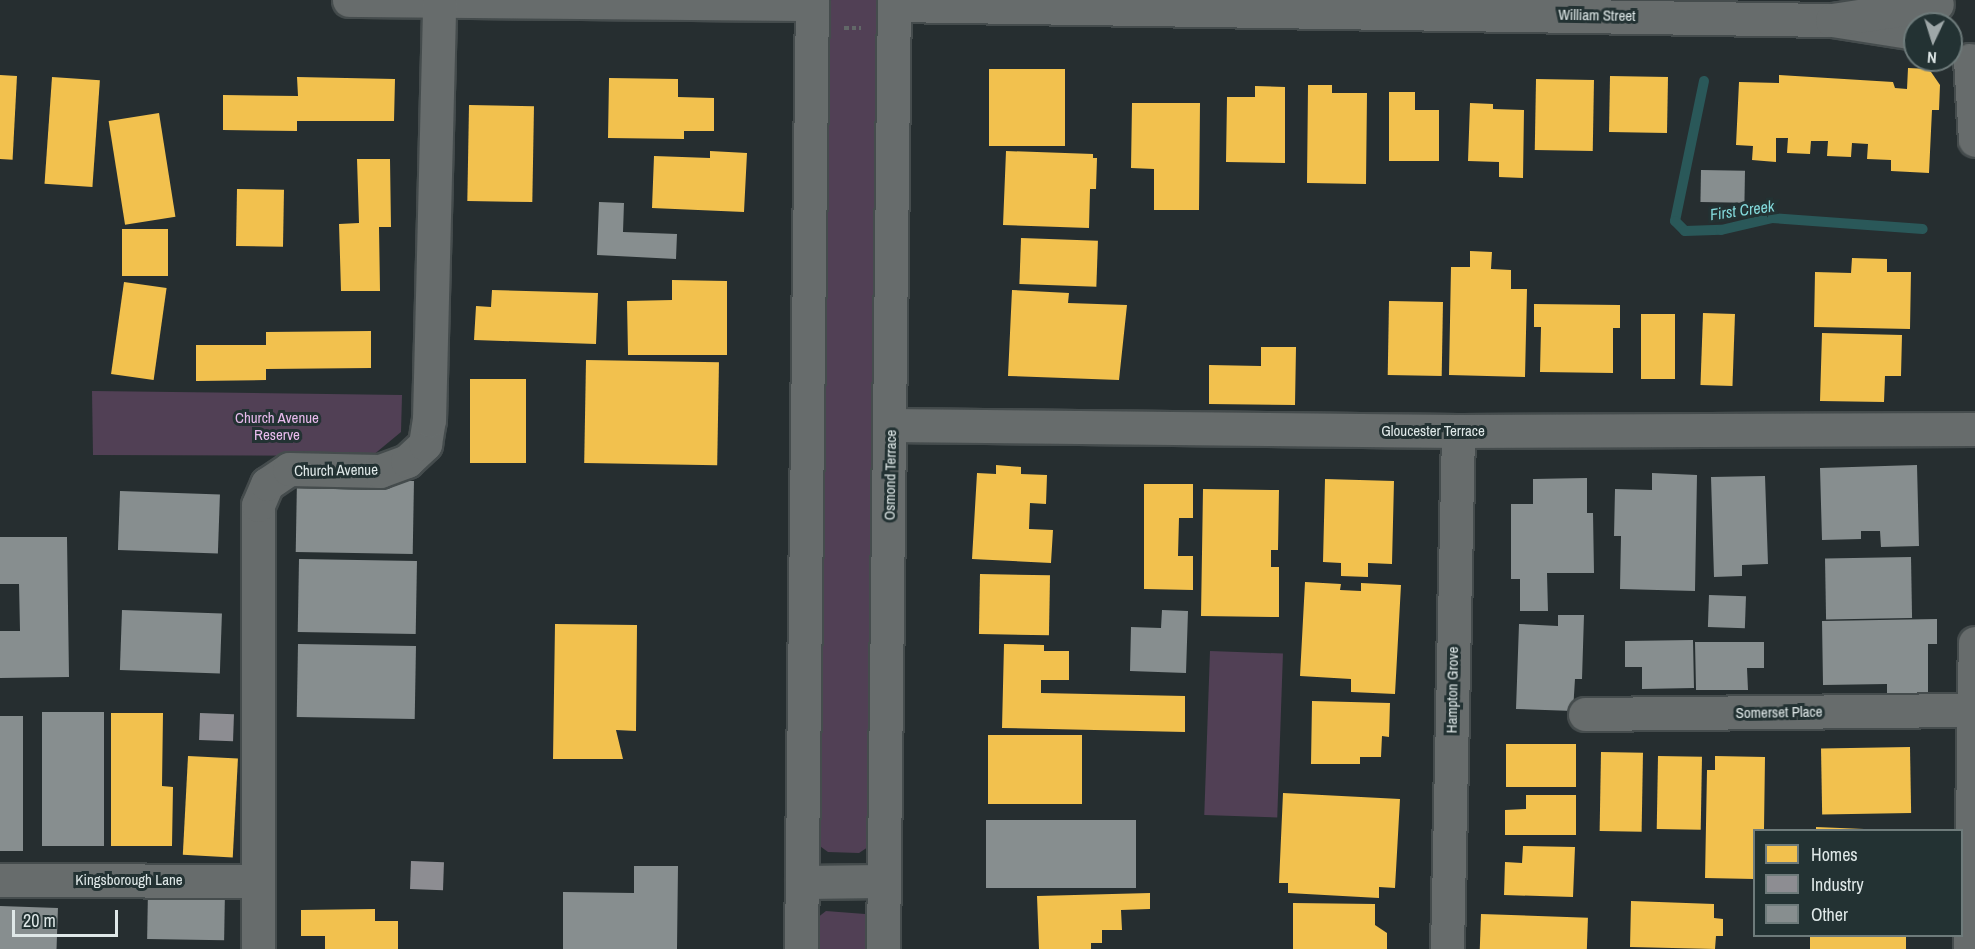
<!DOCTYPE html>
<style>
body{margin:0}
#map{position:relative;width:1975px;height:949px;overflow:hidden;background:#262e30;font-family:"Archivo Narrow",sans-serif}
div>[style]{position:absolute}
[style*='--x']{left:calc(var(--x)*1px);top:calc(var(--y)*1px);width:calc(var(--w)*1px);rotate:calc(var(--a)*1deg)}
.green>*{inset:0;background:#514055;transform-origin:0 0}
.homes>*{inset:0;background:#f2c14e;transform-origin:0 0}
.industry>*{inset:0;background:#8d8d92;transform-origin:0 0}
.stream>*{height:10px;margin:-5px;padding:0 5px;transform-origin:5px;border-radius:5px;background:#2a5859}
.building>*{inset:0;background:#878e8f;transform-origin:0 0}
.path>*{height:4px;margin-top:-2px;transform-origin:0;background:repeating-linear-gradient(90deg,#626868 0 4.5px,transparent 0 7.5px)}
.roads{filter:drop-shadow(2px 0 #454c4d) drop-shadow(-2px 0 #454c4d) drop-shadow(0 2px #454c4d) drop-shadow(0 -2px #454c4d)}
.minor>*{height:33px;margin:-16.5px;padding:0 16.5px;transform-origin:16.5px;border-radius:16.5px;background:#676c6c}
span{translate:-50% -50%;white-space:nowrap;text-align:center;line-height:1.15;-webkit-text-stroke:6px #233233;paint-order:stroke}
.street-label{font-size:15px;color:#dfe8e8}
.park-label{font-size:15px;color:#e7baec}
.water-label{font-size:16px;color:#83d9db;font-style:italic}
.legend{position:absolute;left:1753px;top:829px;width:210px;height:108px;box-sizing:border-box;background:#233233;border:2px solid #6e7b7b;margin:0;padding:8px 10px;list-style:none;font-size:18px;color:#dfe8e8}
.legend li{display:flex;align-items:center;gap:12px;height:30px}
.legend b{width:30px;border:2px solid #6e7b7b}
.north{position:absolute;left:1903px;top:12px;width:60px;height:60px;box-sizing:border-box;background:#233233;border:2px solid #6e7b7b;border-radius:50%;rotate:184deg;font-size:16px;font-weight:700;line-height:24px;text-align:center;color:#dfe8e8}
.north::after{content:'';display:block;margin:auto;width:21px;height:27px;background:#9ea7a8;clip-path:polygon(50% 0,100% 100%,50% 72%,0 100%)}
.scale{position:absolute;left:12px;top:910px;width:106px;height:27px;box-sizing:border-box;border:3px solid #dfe8e8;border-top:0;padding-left:8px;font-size:18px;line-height:21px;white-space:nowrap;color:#dfe8e8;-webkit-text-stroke:4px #233233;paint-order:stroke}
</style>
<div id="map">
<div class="green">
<i style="clip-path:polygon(823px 0,882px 0,871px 845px,859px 853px,828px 852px,817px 844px)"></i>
<i style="clip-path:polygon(92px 391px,402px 395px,401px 432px,372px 456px,93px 455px)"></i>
<i style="left:1210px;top:651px;width:73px;height:164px;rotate:2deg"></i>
<i style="clip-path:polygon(826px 911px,865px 914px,871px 949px,814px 949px,817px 918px)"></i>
</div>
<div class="homes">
<i style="clip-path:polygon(1908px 68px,1929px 69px,1940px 85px,1939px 110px,1932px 110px,1929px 173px,1891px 171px,1891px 160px,1867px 159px,1868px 144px,1852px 143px,1851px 157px,1827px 156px,1828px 141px,1811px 141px,1810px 154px,1787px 153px,1788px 138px,1776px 138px,1776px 162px,1752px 160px,1753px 146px,1736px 145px,1739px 82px,1779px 83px,1779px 75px,1893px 82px,1895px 88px,1907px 89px)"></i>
<i style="left:989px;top:69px;width:76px;height:77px"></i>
<i style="left:0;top:75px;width:17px;height:84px;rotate:3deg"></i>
<i style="left:1610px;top:76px;width:58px;height:56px;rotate:1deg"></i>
<i style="left:52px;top:77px;width:48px;height:107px;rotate:4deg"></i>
<i style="clip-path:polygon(297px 77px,395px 79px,394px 121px,297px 121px,297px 131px,223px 130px,223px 95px,298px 96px)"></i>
<i style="clip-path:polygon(609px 78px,678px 79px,678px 97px,714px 98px,714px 131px,684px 131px,684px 139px,608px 138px)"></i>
<i style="left:1536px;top:79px;width:58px;height:71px;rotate:1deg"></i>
<i style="clip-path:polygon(1308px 85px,1332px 85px,1332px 93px,1367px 93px,1366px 184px,1307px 183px)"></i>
<i style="clip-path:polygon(1255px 86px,1285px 87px,1285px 163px,1226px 162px,1227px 97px,1255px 97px)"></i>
<i style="clip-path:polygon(1389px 92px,1415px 92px,1415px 110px,1439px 110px,1439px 161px,1389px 161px)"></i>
<i style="clip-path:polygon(1132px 103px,1200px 103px,1199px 210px,1154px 210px,1154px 169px,1131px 168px)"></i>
<i style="clip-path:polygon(1470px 103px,1493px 104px,1493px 109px,1524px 110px,1523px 178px,1499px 177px,1499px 162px,1468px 161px)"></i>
<i style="left:469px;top:105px;width:65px;height:96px;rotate:1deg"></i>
<i style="left:159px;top:113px;width:105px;height:51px;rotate:81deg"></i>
<i style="clip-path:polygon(710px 151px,747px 153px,744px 212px,652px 208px,654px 156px,710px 158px)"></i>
<i style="clip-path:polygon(1006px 151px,1093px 154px,1093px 158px,1097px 158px,1096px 189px,1090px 189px,1089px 228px,1003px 225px)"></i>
<i style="clip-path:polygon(357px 159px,390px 159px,391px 227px,379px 227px,380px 291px,341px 291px,339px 224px,359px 223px)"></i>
<i style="left:237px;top:189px;width:47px;height:57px;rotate:1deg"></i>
<i style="left:122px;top:229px;width:46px;height:47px"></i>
<i style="left:1021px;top:238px;width:77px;height:46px;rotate:2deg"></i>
<i style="clip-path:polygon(1470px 251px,1492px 252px,1491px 269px,1511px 270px,1511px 289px,1527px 289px,1525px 377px,1449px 375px,1451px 267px,1470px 267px)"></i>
<i style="clip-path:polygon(1852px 258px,1887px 259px,1887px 272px,1911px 272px,1910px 329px,1814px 327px,1815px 272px,1851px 273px)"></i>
<i style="clip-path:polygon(672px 280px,727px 281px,727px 355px,628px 355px,627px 301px,672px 300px)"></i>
<i style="left:124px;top:282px;width:43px;height:93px;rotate:8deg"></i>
<i style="clip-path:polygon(492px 290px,598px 293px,596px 344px,474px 340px,476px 306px,491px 307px)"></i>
<i style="clip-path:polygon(1012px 290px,1069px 293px,1068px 303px,1127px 305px,1119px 380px,1008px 376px)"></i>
<i style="left:1389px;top:301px;width:54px;height:74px;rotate:1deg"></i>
<i style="clip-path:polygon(1534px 304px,1620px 305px,1620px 328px,1613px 328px,1613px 373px,1540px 372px,1541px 327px,1534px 327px)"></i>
<i style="left:1703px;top:313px;width:32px;height:72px;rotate:2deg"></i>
<i style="left:1641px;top:314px;width:34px;height:65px"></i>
<i style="clip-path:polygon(371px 331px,371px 368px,266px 369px,266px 380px,196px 381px,196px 345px,266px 345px,266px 332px)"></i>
<i style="clip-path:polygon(1822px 333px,1902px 335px,1901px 376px,1885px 376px,1884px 402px,1820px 401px)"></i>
<i style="clip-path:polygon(1261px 347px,1296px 347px,1295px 405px,1209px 404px,1209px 365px,1261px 366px)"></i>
<i style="left:586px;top:360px;width:133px;height:103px;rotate:1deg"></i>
<i style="left:470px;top:379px;width:56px;height:84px"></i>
<i style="clip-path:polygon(996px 465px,1021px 467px,1021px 474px,1047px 475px,1046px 504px,1030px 503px,1029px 529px,1053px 530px,1051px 563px,972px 559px,977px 473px,996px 474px)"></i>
<i style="clip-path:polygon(1325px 479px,1394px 481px,1392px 564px,1368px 563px,1368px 577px,1341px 576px,1341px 563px,1323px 562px)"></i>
<i style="clip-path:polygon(1144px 484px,1193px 484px,1193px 518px,1179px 518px,1178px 556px,1193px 556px,1193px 590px,1144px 589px)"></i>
<i style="clip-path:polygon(1203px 489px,1279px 490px,1278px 550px,1271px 550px,1271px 567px,1279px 567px,1279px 617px,1201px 616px)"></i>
<i style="left:980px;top:574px;width:70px;height:60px;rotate:1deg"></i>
<i style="clip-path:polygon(1305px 582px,1341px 584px,1340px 590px,1361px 591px,1361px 583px,1401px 585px,1395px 694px,1351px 692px,1351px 679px,1300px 676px)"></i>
<i style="clip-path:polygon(555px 624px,637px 625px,636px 731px,616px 730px,623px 759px,553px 759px)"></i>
<i style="clip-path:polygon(1004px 644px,1044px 645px,1044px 651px,1069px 651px,1069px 680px,1041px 680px,1041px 693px,1185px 696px,1185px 732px,1002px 728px)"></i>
<i style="clip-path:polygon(1312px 701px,1390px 703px,1389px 737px,1382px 736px,1381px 757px,1360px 757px,1360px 764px,1311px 764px)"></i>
<i style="clip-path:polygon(111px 713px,163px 713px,162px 786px,173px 787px,172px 846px,111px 846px)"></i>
<i style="left:988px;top:735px;width:94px;height:69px"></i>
<i style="left:1576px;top:744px;width:43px;height:70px;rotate:90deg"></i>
<i style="left:1910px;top:747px;width:66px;height:89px;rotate:89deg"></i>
<i style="left:1601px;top:752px;width:42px;height:79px;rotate:1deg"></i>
<i style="left:188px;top:756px;width:50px;height:99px;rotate:3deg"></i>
<i style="left:1658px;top:756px;width:44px;height:73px;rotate:1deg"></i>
<i style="clip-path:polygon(1715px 756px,1765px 757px,1764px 830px,1754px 830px,1754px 879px,1705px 878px,1707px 770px,1715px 770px)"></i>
<i style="clip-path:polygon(1283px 793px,1400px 799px,1395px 888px,1379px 887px,1379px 898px,1288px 893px,1288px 883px,1279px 883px)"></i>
<i style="clip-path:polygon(1526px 795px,1576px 795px,1576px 835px,1505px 835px,1505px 810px,1526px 809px)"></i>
<i style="clip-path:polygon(1816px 827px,1864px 829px,1864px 830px,1816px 830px)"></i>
<i style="clip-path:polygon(1523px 846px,1575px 847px,1573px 897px,1504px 895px,1505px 862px,1522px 863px)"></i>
<i style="clip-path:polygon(1150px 893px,1150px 909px,1121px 910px,1122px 930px,1102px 930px,1102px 943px,1091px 943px,1091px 949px,1039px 949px,1037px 896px)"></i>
<i style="clip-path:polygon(1631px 901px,1714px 904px,1714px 918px,1723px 919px,1723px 936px,1716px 936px,1715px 949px,1630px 947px)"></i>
<i style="clip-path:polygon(1293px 903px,1375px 904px,1375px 925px,1387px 933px,1387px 949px,1293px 949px)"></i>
<i style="clip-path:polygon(375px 909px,375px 921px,398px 921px,398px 949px,325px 949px,325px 936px,301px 936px,301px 910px)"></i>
<i style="left:1481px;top:914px;width:107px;height:35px;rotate:2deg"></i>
<i style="left:1810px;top:936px;width:96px;height:13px"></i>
</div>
<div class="industry">
<i style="left:200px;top:713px;width:34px;height:27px;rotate:2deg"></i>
<i style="left:411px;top:861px;width:33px;height:28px;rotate:2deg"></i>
</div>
<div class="stream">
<i style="--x:1704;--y:81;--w:143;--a:101.7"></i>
<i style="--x:1675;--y:221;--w:14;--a:45"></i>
<i style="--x:1685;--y:231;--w:36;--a:-2"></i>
<i style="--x:1721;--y:230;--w:52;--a:-13.2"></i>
<i style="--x:1772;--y:218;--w:151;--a:4.2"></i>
</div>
<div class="building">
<i style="left:1701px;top:170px;width:44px;height:32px;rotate:1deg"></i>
<i style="clip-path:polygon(599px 202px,624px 203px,623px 232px,677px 234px,676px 259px,597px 255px)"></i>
<i style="clip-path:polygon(1917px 465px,1919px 546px,1881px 547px,1880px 531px,1861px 531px,1861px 539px,1822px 540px,1820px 468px)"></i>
<i style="clip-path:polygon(1652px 473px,1697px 475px,1695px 591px,1620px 589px,1621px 536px,1614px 536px,1615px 489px,1652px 490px)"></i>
<i style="clip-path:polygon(1765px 476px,1768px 564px,1742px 565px,1742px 576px,1714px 577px,1711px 477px)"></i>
<i style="clip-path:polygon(1587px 478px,1587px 513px,1593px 513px,1594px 573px,1547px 573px,1548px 611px,1520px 611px,1520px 579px,1511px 579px,1511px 504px,1533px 504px,1533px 479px)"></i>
<i style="left:297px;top:479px;width:117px;height:73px;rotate:1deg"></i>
<i style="left:120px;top:491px;width:100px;height:59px;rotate:2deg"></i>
<i style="clip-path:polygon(0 537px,67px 537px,69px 677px,0 678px,0 631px,20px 631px,19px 584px,0 584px)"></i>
<i style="left:1911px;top:557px;width:61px;height:86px;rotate:89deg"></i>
<i style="left:299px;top:559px;width:118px;height:73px;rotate:1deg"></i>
<i style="left:1709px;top:595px;width:37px;height:32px;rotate:2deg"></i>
<i style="left:122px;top:610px;width:100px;height:60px;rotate:2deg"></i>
<i style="clip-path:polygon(1162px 610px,1188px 611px,1186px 673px,1130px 671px,1131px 627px,1161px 628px)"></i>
<i style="clip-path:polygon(1558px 615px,1584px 615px,1582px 679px,1575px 679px,1573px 711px,1516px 709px,1519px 624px,1558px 626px)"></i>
<i style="clip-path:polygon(1937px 619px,1937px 644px,1928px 644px,1928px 694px,1887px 694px,1887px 684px,1823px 685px,1822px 621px)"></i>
<i style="clip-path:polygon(1693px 640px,1694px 688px,1642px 689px,1642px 667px,1625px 667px,1625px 641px)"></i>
<i style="clip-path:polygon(1695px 642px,1764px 642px,1764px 668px,1747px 668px,1748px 690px,1696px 690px)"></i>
<i style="left:298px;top:644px;width:118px;height:73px;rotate:1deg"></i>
<i style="left:42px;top:712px;width:62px;height:134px"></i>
<i style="left:0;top:716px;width:23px;height:135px"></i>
<i style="left:986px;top:820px;width:150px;height:68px"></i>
<i style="clip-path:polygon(634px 866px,678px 866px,677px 949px,563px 949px,563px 892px,634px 893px)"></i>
<i style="left:148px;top:889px;width:77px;height:50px;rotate:1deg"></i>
<i style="left:0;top:906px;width:58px;height:43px;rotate:2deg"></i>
</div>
<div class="path">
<i style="--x:844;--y:28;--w:17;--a:0"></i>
</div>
<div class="roads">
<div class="minor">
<i style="--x:349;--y:0;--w:463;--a:0.5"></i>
<i style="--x:894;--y:5;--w:938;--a:0.92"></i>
<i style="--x:1915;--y:33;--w:84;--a:-171.1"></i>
<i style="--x:1832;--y:20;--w:106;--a:-8.7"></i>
<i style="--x:1970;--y:60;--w:80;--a:86.4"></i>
<i style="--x:890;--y:425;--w:568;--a:0.61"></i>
<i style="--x:1458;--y:431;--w:517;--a:-0.22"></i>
<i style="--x:1585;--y:714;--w:388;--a:-0.6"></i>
<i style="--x:0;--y:880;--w:258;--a:0.2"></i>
<i style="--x:802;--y:882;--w:81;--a:-0.7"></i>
<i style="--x:258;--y:949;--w:444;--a:-90"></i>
<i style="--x:258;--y:505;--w:23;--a:-67"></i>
<i style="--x:267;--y:484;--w:27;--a:-34"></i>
<i style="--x:289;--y:469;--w:91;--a:1.3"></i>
<i style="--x:380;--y:471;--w:29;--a:-20"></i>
<i style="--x:407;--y:461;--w:25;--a:-43"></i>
<i style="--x:425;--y:444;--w:24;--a:-81"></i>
<i style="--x:429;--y:420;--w:419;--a:-88.6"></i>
<i style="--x:801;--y:949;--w:949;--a:-89.34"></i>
<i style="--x:883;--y:949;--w:949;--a:-89.34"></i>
<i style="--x:1447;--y:949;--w:518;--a:-88.78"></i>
<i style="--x:1970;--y:949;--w:306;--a:-89.1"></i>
</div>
</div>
<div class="street-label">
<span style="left:1597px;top:15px;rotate:1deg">William Street</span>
<span style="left:1433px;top:431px">Gloucester Terrace</span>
<span style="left:336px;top:470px;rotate:-1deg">Church Avenue</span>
<span style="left:890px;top:475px;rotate:-89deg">Osmond Terrace</span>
<span style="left:1452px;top:690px;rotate:-89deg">Hampton Grove</span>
<span style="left:1779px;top:712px;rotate:-1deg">Somerset Place</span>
<span style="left:129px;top:880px">Kingsborough Lane</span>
</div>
<div class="park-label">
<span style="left:277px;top:426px">Church Avenue<br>Reserve</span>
</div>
<div class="water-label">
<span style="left:1742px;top:210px;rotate:-8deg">First Creek</span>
</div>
<ul class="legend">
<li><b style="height:16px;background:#f2c14e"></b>Homes</li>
<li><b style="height:16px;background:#8d8d92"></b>Industry</li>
<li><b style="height:16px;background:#878e8f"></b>Other</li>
</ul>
<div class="north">N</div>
<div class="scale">20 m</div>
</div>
